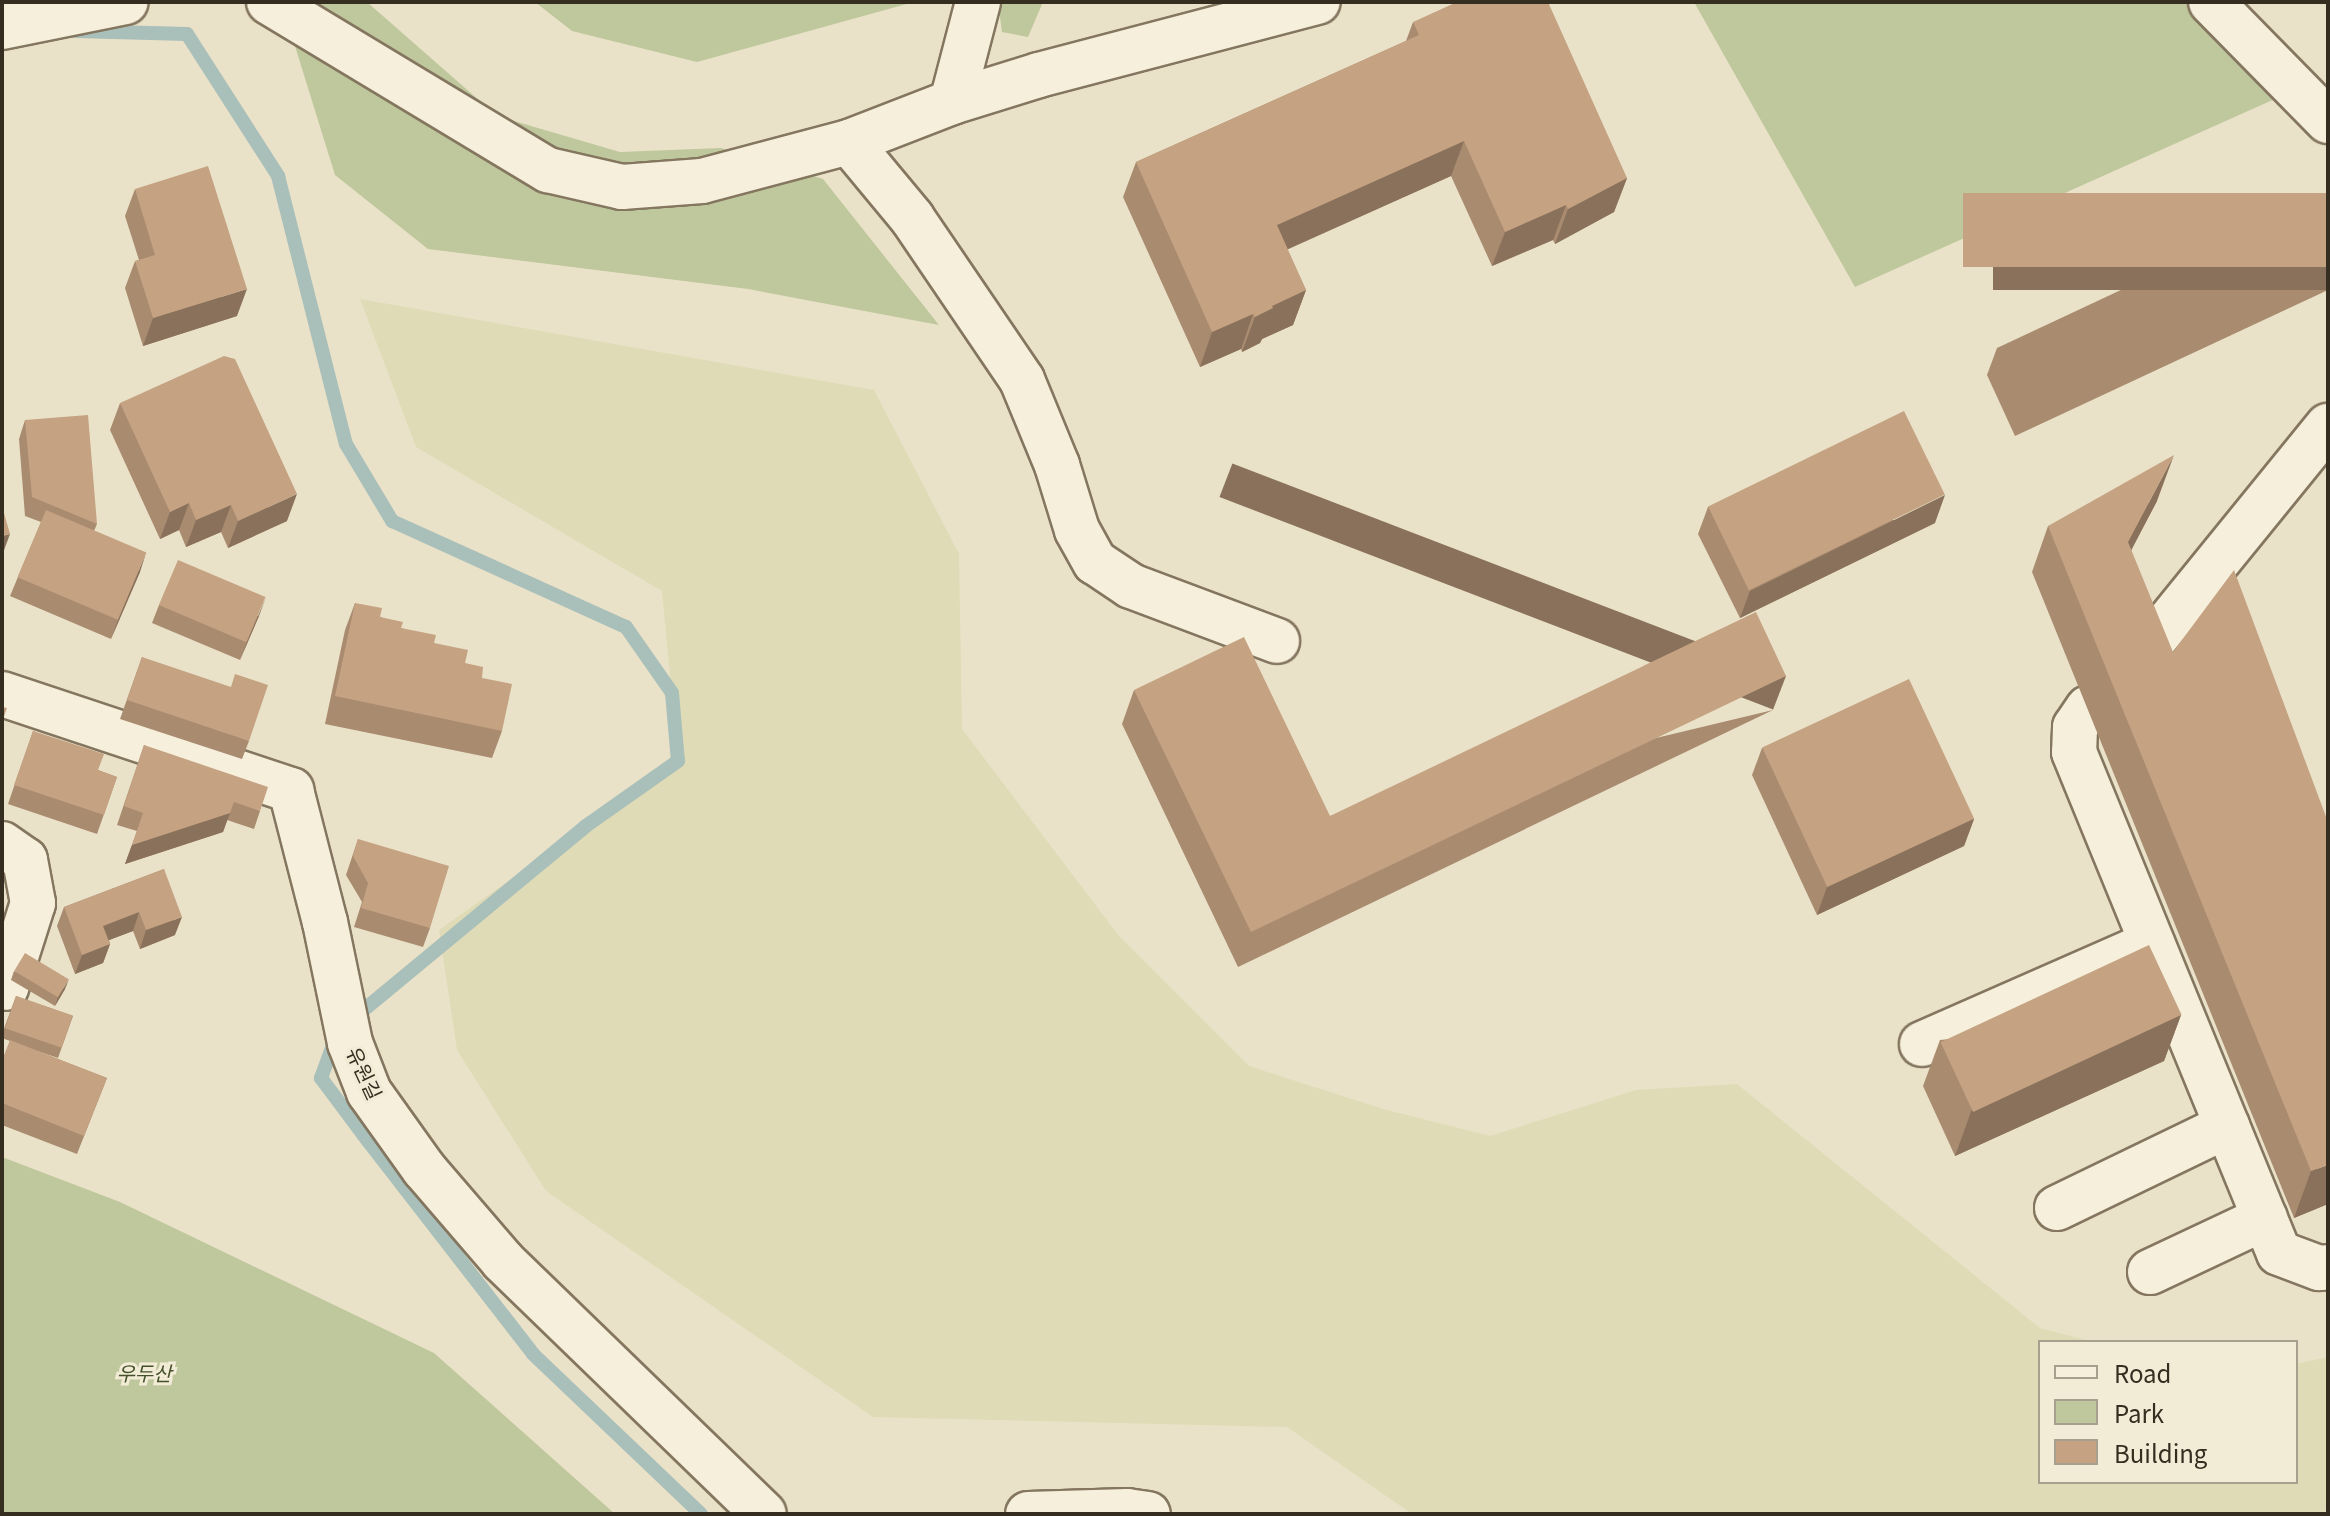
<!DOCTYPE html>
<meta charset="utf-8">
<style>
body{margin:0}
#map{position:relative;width:2330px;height:1516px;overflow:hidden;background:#eae2c8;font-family:Georgia,"Noto Sans KR",serif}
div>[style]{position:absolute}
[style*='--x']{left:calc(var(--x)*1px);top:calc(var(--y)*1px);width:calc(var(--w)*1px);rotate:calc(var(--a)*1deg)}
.farmland>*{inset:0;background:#dfdbb6}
.green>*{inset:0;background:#bfc79d}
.stream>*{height:14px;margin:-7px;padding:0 7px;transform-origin:7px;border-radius:7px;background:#a9bfba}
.roads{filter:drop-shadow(2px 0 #84765f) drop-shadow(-2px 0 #84765f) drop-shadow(0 2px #84765f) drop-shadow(0 -2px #84765f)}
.minor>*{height:44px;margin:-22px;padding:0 22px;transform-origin:22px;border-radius:22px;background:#f6efdb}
.wall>*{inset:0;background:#a98b70}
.shaded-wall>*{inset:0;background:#89715b;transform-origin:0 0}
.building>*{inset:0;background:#c4a282;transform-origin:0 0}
span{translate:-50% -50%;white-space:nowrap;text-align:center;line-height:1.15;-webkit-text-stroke:6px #f2ecd7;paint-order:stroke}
.street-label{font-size:20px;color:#362d21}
.park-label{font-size:20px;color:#44512a;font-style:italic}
.frame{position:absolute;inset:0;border:4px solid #362d21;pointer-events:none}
.legend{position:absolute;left:2038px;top:1340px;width:260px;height:144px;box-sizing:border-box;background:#f2ecd7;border:2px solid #a7a08e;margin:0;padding:10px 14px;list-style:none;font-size:24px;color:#362d21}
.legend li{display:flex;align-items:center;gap:16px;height:40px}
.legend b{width:40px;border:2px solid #a7a08e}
</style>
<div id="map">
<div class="farmland">
<i style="clip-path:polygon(360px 299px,874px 390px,959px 554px,962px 729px,1119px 936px,1249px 1066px,1383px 1109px,1490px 1136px,1636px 1090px,1737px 1084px,2040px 1328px,2093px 1342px,2040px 1342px,2040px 1482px,2296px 1482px,2296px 1364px,2328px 1357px,2328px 1509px,2321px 1514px,1412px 1514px,1287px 1427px,873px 1417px,546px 1191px,457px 1050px,439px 930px,678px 761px,662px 591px,416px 447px)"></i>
</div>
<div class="green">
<i style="clip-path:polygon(300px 2px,367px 2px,497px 116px,620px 152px,721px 148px,823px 179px,939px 325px,748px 289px,428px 249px,335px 175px,290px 30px)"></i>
<i style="clip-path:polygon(535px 2px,914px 2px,697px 62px,572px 31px)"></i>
<i style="clip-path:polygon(1043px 2px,1028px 37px,1002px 32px,998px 2px)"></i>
<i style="clip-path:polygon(1694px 2px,2189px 2px,2277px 98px,1855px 287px)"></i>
<i style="clip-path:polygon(2px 1157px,120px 1202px,434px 1353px,615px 1514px,2px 1514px)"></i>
</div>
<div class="stream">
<i style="--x:75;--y:31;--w:112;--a:1.5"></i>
<i style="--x:187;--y:34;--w:169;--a:57.3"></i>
<i style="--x:278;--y:176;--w:276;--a:75.8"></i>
<i style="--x:346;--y:444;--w:90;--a:59.1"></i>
<i style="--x:392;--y:521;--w:257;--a:24.4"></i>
<i style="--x:626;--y:627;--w:80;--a:55.1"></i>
<i style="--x:672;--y:693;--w:68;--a:85"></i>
<i style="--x:678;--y:761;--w:113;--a:144.8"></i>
<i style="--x:586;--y:826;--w:303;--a:140.4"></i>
<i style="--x:336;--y:1037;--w:44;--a:110.1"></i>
<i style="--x:321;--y:1078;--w:79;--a:53.3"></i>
<i style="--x:368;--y:1141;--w:269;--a:52.2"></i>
<i style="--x:533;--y:1354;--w:232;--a:43.6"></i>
</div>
<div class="roads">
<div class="minor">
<i style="--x:269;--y:2;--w:326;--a:31.1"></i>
<i style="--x:548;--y:170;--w:76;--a:12.9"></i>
<i style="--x:622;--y:187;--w:80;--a:-4.3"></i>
<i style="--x:702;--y:181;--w:152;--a:-14.9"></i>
<i style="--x:849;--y:142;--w:110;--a:-21.2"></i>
<i style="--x:952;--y:102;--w:91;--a:-17.2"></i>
<i style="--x:1039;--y:75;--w:288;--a:-14.7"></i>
<i style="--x:2211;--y:2;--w:167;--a:45.5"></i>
<i style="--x:2;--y:27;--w:126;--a:-11.4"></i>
<i style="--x:952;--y:102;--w:103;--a:-75.4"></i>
<i style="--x:849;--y:142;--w:99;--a:50.3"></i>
<i style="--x:912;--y:218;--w:196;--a:55.8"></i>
<i style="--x:1022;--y:380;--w:92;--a:67.6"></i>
<i style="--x:1057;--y:465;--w:68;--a:72.9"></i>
<i style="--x:1077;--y:530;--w:37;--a:61"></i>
<i style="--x:1095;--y:562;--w:43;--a:33.7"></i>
<i style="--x:1131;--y:586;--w:156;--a:20.6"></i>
<i style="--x:2140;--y:657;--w:298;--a:-50.9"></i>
<i style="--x:2;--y:694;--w:305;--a:18.4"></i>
<i style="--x:291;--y:790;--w:136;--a:75.6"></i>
<i style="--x:325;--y:922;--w:124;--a:78.3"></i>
<i style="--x:350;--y:1043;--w:53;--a:68.8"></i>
<i style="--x:369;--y:1092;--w:95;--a:54.5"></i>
<i style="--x:424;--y:1169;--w:121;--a:49.3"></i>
<i style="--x:503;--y:1261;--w:363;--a:44.1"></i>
<i style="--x:2088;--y:708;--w:23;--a:124"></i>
<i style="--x:2075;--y:727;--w:25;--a:92"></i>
<i style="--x:2074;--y:752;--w:541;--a:67.75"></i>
<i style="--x:2279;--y:1253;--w:43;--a:20.6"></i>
<i style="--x:2319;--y:1268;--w:9;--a:-6"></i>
<i style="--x:2;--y:844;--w:28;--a:35"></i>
<i style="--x:25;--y:860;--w:44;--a:79.5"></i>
<i style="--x:33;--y:903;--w:89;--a:107.6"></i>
<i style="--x:1922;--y:1044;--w:251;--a:-23.7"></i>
<i style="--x:2057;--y:1208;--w:189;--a:-25.8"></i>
<i style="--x:2150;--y:1272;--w:127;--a:-25.2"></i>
<i style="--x:1028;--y:1514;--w:99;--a:-1.7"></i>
<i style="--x:1127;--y:1511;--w:21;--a:8"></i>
</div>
</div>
<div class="wall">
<i style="clip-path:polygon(1413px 22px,1627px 178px,1614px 212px,1555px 244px,1553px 240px,1492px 266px,1451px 176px,1287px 249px,1306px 290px,1293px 325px,1262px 339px,1260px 343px,1242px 352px,1241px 349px,1200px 367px,1123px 197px,1136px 162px,1406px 41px)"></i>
<i style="clip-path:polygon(135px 189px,237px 316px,143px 346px,125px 288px,135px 261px,139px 260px,125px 216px)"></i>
<i style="clip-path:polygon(2328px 193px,2328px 290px,2015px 436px,1987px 375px,1997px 348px)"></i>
<i style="clip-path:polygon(120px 403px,287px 521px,228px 548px,221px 532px,186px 547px,179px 530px,160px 539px,110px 430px)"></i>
<i style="clip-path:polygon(25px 420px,97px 524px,94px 531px,140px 572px,111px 639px,10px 596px,41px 522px,25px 516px,19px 439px)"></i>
<i style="clip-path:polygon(2157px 501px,2131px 550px,2328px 1204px,2294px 1218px,2032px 572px,2048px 526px)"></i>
<i style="clip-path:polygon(1708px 507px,1935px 523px,1740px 618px,1698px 534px)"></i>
<i style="clip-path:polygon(355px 603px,401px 628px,434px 643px,465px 663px,482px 678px,502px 731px,492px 758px,325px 724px,345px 630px)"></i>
<i style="clip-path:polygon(159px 605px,259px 616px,240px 660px,152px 623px)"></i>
<i style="clip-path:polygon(142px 657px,249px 741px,242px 759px,120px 719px)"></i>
<i style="clip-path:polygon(1134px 690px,1330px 816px,1773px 710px,1238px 967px,1122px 724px)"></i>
<i style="clip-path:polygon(33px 731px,98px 770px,117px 777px,97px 834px,8px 804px)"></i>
<i style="clip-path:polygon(144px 745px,260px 811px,254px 829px,227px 820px,223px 832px,125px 864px,137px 831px,117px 825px)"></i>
<i style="clip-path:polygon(1762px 748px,1974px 819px,1964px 846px,1817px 915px,1752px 775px)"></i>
<i style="clip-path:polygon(358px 839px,430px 928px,423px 947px,354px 927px,362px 902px,346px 875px)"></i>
<i style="clip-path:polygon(164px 869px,175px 935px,140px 949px,133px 931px,109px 940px,110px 944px,103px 963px,75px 974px,57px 926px,64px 907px)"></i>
<i style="clip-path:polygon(14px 971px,65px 989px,55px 1006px,11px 980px)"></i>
<i style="clip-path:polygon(16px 996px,73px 1016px,58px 1058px,34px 1050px,107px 1078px,77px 1154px,2px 1125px,2px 1061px,10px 1041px,2px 1038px,2px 1034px)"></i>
<i style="clip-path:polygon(2181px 1015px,2164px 1061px,1955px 1156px,1923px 1086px,1940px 1040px)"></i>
</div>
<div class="shaded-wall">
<i style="clip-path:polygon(1464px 141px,1451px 176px,1264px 260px,1277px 225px)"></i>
<i style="clip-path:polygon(1627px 178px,1614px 212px,1555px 244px,1568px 209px)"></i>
<i style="clip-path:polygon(1566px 205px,1553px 240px,1492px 266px,1505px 232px)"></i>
<i style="left:2328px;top:267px;width:23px;height:335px;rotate:90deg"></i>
<i style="clip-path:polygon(247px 289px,237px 316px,143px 346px,153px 318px)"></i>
<i style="clip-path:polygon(1306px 290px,1293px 325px,1262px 339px,1260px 343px,1242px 352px,1255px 317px,1272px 306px)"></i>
<i style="clip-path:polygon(1253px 314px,1241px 349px,1200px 367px,1212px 332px)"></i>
<i style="clip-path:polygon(2174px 455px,2157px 501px,2111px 589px,2128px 542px)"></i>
<i style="clip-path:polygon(297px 494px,287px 521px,228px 548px,238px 521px)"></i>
<i style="clip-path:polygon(1945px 495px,1935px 523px,1740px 618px,1750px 591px)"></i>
<i style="clip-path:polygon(189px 503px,179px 530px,160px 539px,170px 512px)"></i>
<i style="clip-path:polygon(231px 505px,221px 532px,186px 547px,196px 520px)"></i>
<i style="clip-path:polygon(10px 534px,3px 553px,2px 553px,2px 536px)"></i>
<i style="clip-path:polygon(146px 553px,140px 572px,111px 639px,118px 620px)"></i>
<i style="clip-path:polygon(266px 597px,259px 616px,240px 660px,247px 642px)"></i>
<i style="left:1786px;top:676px;width:36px;height:593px;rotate:111deg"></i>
<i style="clip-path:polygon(230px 813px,223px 832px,125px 864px,132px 845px)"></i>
<i style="clip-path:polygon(1974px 819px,1964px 846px,1817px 915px,1827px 887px)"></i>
<i style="clip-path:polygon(139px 912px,133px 931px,96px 945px,103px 926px)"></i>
<i style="clip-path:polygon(182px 917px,175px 935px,140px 949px,146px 930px)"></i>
<i style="clip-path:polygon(110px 944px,103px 963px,75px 974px,82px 955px)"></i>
<i style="clip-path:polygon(69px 979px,65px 989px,55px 1006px,58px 997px)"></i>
<i style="clip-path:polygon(2181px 1015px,2164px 1061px,1955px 1156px,1972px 1109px)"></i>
<i style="clip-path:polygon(2328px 1165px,2328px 1204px,2294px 1218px,2311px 1171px)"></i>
</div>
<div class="building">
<i style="clip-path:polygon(1457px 2px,1548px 2px,1627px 178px,1568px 209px,1566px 205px,1505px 232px,1464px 141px,1277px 225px,1306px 290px,1272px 306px,1273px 308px,1255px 317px,1253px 314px,1212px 332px,1136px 162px,1419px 35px,1413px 22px)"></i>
<i style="clip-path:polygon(208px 166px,247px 289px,153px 318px,135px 261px,155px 255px,135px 189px)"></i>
<i style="left:2328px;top:193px;width:74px;height:365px;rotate:90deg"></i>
<i style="clip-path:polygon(224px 356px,235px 359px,297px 494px,238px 521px,231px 505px,196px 520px,189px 503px,170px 512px,120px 403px)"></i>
<i style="left:1904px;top:411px;width:93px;height:218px;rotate:64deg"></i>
<i style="clip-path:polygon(88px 415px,97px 524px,32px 497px,25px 420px)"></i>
<i style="clip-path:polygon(2174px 455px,2128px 542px,2173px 652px,2234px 570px,2328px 822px,2328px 1165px,2311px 1171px,2048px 526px)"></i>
<i style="clip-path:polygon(2px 506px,10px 534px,2px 536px)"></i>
<i style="left:46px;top:510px;width:109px;height:73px;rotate:23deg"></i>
<i style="left:178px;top:560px;width:95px;height:49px;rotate:23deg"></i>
<i style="clip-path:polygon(355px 603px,382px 608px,380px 617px,403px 622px,401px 628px,436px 635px,434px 643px,468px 650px,465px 663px,483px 667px,482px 678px,512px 684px,502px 731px,335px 696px)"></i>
<i style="clip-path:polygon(1756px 612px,1786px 676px,1251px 932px,1134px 690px,1244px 637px,1330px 816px)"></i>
<i style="clip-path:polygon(142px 657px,231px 687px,235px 674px,268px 685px,249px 741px,127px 700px)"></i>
<i style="left:1909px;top:679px;width:154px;height:162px;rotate:65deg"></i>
<i style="clip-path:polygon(2px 707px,7px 708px,2px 722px)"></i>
<i style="clip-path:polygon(33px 731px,104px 754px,98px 770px,117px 777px,104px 815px,14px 785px)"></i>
<i style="clip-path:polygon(144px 745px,268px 787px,260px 811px,234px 802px,230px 813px,132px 845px,143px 813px,124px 806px)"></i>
<i style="clip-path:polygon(358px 839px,449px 866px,430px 928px,361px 908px,368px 883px,353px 856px)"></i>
<i style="clip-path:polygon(164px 869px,182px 917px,146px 930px,139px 912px,103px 926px,110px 944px,82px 955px,64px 907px)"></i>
<i style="left:2149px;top:945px;width:77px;height:230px;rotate:65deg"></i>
<i style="left:25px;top:953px;width:51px;height:21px;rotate:31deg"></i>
<i style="left:16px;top:996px;width:60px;height:34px;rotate:19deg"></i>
<i style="clip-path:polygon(10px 1040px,107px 1078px,84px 1136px,2px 1103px,2px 1061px)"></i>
</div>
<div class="street-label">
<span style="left:365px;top:1073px;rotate:65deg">유원길</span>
</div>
<div class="park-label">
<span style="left:144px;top:1372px">우두산</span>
</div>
<div class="frame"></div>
<ul class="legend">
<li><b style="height:10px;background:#f6efdb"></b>Road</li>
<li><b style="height:22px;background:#bfc79d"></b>Park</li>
<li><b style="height:22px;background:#c4a282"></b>Building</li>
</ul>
</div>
